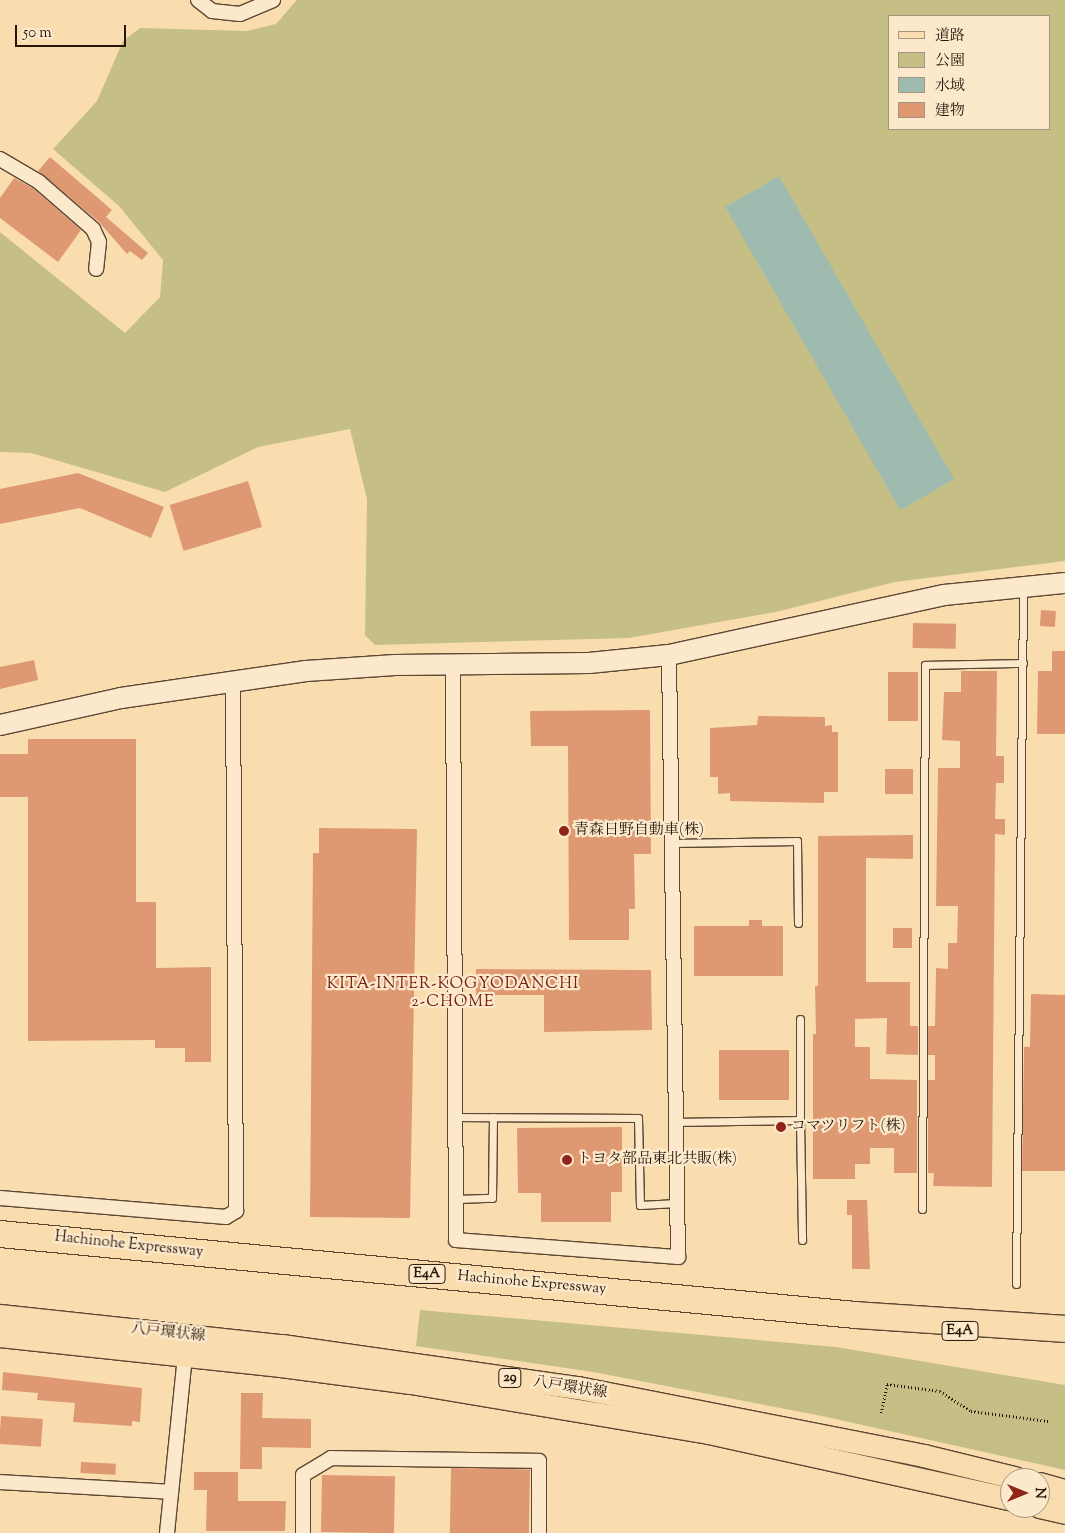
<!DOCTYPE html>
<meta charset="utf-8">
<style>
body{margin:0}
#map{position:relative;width:1065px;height:1533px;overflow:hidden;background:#faddaf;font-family:"Sorts Mill Goudy","Noto Serif JP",serif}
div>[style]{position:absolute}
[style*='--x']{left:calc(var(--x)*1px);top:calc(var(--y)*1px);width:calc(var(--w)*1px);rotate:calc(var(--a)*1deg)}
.green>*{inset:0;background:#c5bf86}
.water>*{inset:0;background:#9fbbb0;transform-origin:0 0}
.building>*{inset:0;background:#de9972;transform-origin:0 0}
.path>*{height:2.5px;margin-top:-1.25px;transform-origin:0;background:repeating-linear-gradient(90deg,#28150b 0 1px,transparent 0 3.5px)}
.roads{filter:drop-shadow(1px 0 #5c4734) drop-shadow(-1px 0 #5c4734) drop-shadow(0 1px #5c4734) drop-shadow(0 -1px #5c4734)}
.lane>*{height:7px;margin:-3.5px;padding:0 3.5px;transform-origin:3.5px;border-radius:3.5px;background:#fce9cb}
.street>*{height:14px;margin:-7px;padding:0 7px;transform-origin:7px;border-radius:7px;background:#fce9cb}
.secondary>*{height:20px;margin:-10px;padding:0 10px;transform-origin:10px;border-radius:10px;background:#fce9cb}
.primary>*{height:22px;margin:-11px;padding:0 11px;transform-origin:11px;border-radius:11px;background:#faddaf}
.highway>*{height:26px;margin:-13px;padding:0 13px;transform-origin:13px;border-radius:13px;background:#faddaf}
.dots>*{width:14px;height:14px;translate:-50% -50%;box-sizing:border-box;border:2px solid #fce9cb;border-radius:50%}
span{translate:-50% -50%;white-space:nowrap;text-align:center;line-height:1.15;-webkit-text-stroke:4.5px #fce9cb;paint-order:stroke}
.shield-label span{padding:1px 4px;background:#fce9cb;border:1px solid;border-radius:4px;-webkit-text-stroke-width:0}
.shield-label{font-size:14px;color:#28150b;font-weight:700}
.poi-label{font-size:15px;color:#28150b}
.left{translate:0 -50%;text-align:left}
.street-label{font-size:15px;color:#28150b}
.neighbourhood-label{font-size:16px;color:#7a1f14;letter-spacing:1px}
.legend{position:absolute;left:888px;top:15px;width:162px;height:115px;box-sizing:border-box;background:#fce9cb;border:1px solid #a7947e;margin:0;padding:6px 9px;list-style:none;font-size:15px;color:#28150b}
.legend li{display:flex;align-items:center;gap:10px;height:25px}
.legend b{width:25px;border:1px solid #a7947e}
.north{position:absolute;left:1000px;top:1468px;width:50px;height:50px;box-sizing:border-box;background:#fce9cb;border:1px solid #a7947e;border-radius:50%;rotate:90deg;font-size:14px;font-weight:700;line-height:20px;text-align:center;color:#28150b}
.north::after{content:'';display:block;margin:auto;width:18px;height:22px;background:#8f2418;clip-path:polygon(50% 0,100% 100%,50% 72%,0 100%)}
.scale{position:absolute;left:15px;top:25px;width:111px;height:22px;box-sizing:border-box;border:2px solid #28150b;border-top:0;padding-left:6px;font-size:15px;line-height:18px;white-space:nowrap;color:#28150b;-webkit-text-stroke:4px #fce9cb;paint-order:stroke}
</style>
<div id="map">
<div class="green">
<i style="clip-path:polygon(evenodd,297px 0,1065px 0,1065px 561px,895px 582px,776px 612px,629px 638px,375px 645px,365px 635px,367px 499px,350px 429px,258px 447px,165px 492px,31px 453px,0 452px,0 232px,125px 333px,160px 297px,163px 260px,119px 206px,53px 149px,97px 101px,123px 41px,140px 28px,247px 31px,276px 24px,297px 0,889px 16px,1049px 16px,1049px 129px,889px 129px,889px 16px)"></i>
<i style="clip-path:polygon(420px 1310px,836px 1347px,1065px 1385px,1065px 1470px,822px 1416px,593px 1372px,416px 1346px)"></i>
</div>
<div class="water">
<i style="left:779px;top:176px;width:350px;height:62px;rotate:60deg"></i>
</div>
<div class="building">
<i style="clip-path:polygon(50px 157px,112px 210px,106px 217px,148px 253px,142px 260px,130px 251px,127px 254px,99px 222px,38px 171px)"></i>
<i style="clip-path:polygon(14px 178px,34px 189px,81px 230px,58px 262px,0 218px,0 198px)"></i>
<i style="clip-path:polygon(78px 473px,164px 507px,151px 538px,80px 508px,0 524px,0 489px)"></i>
<i style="left:248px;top:481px;width:48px;height:82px;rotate:73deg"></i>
<i style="left:1041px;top:610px;width:15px;height:16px;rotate:4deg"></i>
<i style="left:913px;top:623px;width:43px;height:25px;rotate:1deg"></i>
<i style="clip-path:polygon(1052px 651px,1065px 651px,1065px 734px,1037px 734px,1038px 671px,1052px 671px)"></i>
<i style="clip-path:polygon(34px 660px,38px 680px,0 689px,0 667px)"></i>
<i style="clip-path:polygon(961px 671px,997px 671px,996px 756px,1004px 756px,1004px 783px,996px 783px,995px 819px,1005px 819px,1005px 835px,995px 834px,992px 1187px,933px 1186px,934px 1173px,928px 1173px,928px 1080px,935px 1080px,935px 1055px,928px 1055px,928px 1026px,935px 1026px,936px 968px,948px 969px,948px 943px,957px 943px,958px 906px,936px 906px,938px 768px,960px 768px,960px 741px,942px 740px,944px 692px,961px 692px)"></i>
<i style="left:888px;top:672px;width:30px;height:49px"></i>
<i style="clip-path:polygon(650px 710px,651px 854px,634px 854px,635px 909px,629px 909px,629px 940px,569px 940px,568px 746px,531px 746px,530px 711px)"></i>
<i style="clip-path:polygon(758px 716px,825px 717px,825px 726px,832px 725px,832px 732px,838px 732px,838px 792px,824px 792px,824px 803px,730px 801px,730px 793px,718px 794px,718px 777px,710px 777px,710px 728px,757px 725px)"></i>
<i style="clip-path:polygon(28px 739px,136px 739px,136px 902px,156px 902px,156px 968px,211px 967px,211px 1062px,185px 1062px,185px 1048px,155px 1048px,155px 1040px,28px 1041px,28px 797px,0 797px,0 754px,28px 754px)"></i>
<i style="left:885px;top:769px;width:28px;height:25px"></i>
<i style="clip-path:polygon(319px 828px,417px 829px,410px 1218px,310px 1217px,313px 853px,319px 853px)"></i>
<i style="clip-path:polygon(913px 835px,913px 859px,866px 858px,866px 982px,910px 982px,910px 1026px,918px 1026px,918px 1055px,886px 1054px,887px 1018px,855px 1019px,855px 1047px,870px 1047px,870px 1079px,917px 1080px,917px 1173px,894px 1173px,894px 1148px,870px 1148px,870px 1164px,855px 1164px,855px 1179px,813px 1179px,813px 1034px,816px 1034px,815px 986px,818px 986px,818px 836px)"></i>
<i style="clip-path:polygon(749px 920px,762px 920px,762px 926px,783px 926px,783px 976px,694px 976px,694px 926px,749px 926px)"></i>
<i style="left:893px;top:928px;width:19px;height:20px"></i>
<i style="clip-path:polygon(476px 969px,651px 970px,652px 1030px,544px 1032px,544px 995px,476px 995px)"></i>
<i style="clip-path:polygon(1031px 994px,1065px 995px,1065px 1171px,1022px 1171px,1024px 1047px,1030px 1047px)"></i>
<i style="left:719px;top:1050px;width:70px;height:50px"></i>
<i style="clip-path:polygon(622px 1127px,622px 1192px,611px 1192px,611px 1222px,541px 1222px,541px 1193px,518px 1193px,517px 1128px)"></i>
<i style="clip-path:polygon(847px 1200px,867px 1200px,870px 1269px,852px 1269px,852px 1215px,847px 1215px)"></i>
<i style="clip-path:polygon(3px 1372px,142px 1388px,140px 1422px,132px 1421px,132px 1426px,73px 1422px,75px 1403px,37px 1400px,38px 1393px,2px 1390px)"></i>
<i style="clip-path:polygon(241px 1393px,263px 1393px,262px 1418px,311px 1419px,311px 1448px,262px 1447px,262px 1469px,240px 1469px)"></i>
<i style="left:1px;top:1416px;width:42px;height:28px;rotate:4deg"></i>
<i style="left:81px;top:1462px;width:35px;height:11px;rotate:3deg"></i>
<i style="left:451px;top:1468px;width:79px;height:65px;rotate:1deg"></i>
<i style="clip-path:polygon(194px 1472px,238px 1472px,238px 1501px,286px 1501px,285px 1531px,206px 1531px,207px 1490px,194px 1490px)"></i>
<i style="left:322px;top:1475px;width:73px;height:57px;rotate:1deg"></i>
</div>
<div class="path">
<i style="--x:881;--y:1413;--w:30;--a:-78"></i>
<i style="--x:887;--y:1384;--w:53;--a:7.5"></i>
<i style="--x:940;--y:1391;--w:37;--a:33"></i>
<i style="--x:971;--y:1411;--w:78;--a:7.4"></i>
</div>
<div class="roads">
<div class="lane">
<i style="--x:672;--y:843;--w:125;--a:-0.9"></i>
<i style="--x:797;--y:841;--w:82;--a:89.3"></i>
<i style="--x:800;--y:1019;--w:101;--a:90"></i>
<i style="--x:455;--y:1117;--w:183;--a:0.3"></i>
<i style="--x:638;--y:1118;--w:87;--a:88.7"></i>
<i style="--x:640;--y:1205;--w:37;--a:-3"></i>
<i style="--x:676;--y:1122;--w:124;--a:-0.9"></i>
<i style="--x:800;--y:1120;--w:120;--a:89"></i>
<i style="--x:456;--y:1199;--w:36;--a:-2"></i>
<i style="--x:492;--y:1198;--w:81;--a:-89.3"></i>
<i style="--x:922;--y:1209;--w:544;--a:-89.68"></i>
<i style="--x:925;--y:665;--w:98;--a:-1.2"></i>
<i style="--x:1016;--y:1284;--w:695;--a:-89.42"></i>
</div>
<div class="street">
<i style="--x:198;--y:0;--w:18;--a:38"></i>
<i style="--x:212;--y:11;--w:28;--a:6"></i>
<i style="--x:240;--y:14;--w:36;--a:-23"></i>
<i style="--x:0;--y:159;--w:45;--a:30.5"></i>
<i style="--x:39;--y:182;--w:72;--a:41"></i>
<i style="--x:93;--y:229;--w:14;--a:65"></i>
<i style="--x:99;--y:242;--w:27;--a:96"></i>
<i style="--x:453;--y:665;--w:575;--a:89.7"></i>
<i style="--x:456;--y:1240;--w:223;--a:4.4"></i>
<i style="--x:678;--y:1257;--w:602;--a:-90.86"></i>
<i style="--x:0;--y:1198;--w:227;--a:4.8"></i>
<i style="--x:226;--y:1217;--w:12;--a:-31"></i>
<i style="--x:236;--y:1211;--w:531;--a:-90.32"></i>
<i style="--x:0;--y:1482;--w:171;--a:3.3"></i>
<i style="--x:167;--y:1533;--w:178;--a:-84.2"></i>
<i style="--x:303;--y:1533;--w:58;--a:-90"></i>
<i style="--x:303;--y:1475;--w:33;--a:-31"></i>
<i style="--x:331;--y:1458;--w:208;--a:0.8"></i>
<i style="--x:539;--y:1461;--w:72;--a:90"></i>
</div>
<div class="secondary">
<i style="--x:0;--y:725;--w:124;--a:-12.6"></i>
<i style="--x:121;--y:698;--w:187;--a:-8.3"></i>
<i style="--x:306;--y:671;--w:89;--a:-3.9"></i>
<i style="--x:395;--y:665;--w:194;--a:-0.6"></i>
<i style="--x:589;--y:663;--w:80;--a:-5.7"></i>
<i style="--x:669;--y:655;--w:281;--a:-12.3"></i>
<i style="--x:944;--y:595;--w:122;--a:-5.7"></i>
</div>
<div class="primary">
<i style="--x:0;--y:1316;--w:284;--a:6.1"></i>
<i style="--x:282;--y:1346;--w:299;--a:8.1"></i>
<i style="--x:578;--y:1388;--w:353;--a:11.1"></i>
<i style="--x:924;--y:1456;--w:94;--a:13.6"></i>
<i style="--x:0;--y:1336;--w:283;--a:6.1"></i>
<i style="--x:281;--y:1366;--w:131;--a:7.5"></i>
<i style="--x:411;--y:1383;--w:302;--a:9.5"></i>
<i style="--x:709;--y:1433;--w:308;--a:12.4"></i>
<i style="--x:1040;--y:1484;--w:26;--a:16"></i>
<i style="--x:1040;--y:1507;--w:26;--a:13"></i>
</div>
<div class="highway">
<i style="--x:0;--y:1234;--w:859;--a:5.41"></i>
<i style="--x:855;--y:1315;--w:210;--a:3.8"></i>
</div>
</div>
<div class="dots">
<i style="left:564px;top:831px;background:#8f2418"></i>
<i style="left:781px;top:1127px;background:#8f2418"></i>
<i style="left:567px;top:1160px;background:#8f2418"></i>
</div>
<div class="shield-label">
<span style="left:427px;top:1274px">E4A</span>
<span style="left:960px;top:1331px">E4A</span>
<span style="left:510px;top:1378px">29</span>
</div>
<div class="poi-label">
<span class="left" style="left:574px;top:831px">青森日野自動車(株)</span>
<span class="left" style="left:791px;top:1127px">コマツリフト(株)</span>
<span class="left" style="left:577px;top:1160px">トヨタ部品東北共販(株)</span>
</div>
<div class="street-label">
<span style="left:129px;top:1245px;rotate:6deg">Hachinohe Expressway</span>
<span style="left:532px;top:1283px;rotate:5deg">Hachinohe Expressway</span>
<span style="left:168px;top:1333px;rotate:6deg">八戸環状線</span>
<span style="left:570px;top:1388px;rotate:9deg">八戸環状線</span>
</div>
<div class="neighbourhood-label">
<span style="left:453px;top:994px">KITA-INTER-KOGYODANCHI<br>2-CHOME</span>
</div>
<ul class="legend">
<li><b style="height:6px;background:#faddaf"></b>道路</li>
<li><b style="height:14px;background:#c5bf86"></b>公園</li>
<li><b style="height:14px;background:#9fbbb0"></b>水域</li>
<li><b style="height:14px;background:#de9972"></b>建物</li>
</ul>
<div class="north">N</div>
<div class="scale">50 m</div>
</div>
